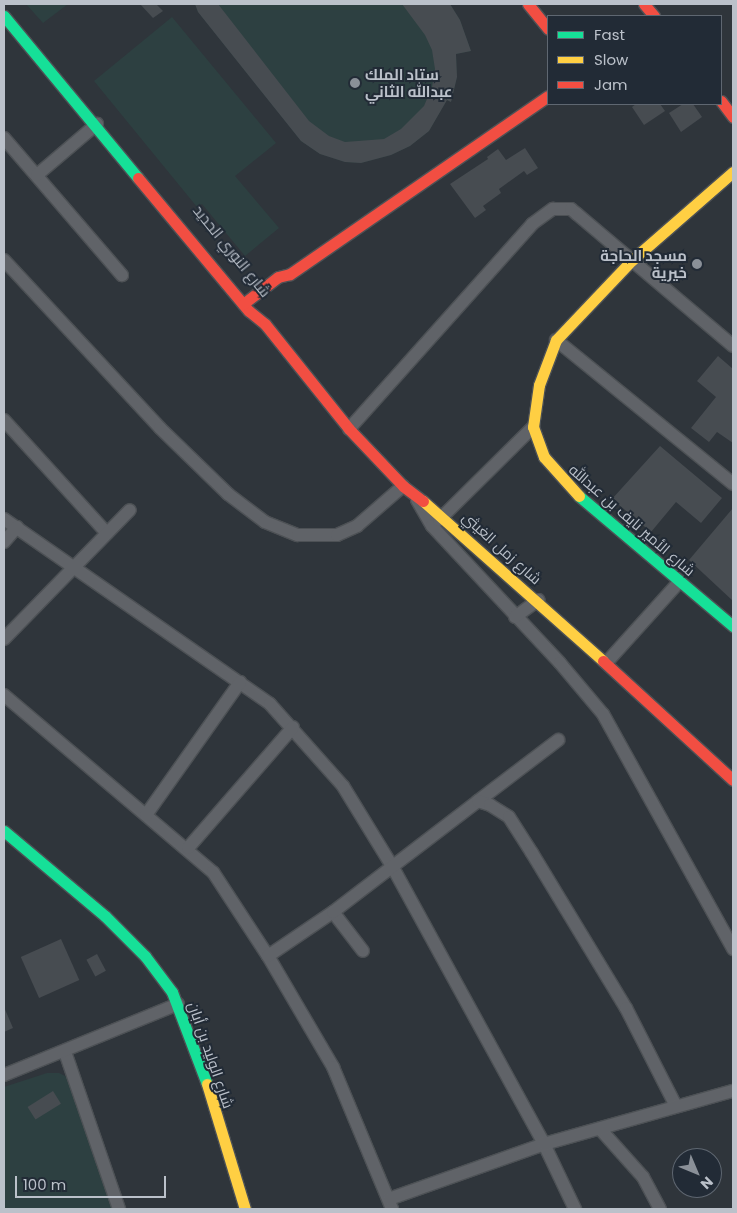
<!DOCTYPE html>
<meta charset="utf-8">
<style>
body{margin:0}
#map{position:relative;width:737px;height:1213px;overflow:hidden;background:#2f353b;font-family:Poppins,Cairo,sans-serif}
div>[style]{position:absolute}
[style*='--x']{left:calc(var(--x)*1px);top:calc(var(--y)*1px);width:calc(var(--w)*1px);rotate:calc(var(--a)*1deg)}
.green>*{inset:0;background:#2d4041}
.building>*{inset:0;background:#474c51;transform-origin:0 0}
.roads{filter:drop-shadow(1px 0 #4d5155) drop-shadow(-1px 0 #4d5155) drop-shadow(0 1px #4d5155) drop-shadow(0 -1px #4d5155)}
.street>*{height:12px;margin:-6px;padding:0 6px;transform-origin:6px;border-radius:6px;background:#606368}
.fast>*{height:11px;margin:-5.5px;padding:0 5.5px;transform-origin:5.5px;border-radius:5.5px;background:#16e098}
.slow>*{height:11px;margin:-5.5px;padding:0 5.5px;transform-origin:5.5px;border-radius:5.5px;background:#ffcf43}
.jam>*{height:11px;margin:-5.5px;padding:0 5.5px;transform-origin:5.5px;border-radius:5.5px;background:#f24e42}
.dots>*{width:14px;height:14px;translate:-50% -50%;box-sizing:border-box;border:2px solid #222b36;border-radius:50%}
span{translate:-50% -50%;white-space:nowrap;text-align:center;line-height:1.15;-webkit-text-stroke:4px #222b36;paint-order:stroke}
.poi-label{font-size:15px;color:#bbc1ca;font-weight:700}
.left{translate:0 -50%;text-align:left}
.right{translate:-100% -50%;text-align:right}
.street-label{font-size:15px;color:#bbc1ca}
.frame{position:absolute;inset:0;border:5px solid #bbc1ca;pointer-events:none}
.legend{position:absolute;left:547px;top:15px;width:175px;height:90px;box-sizing:border-box;background:#222b36;border:1px solid #5f6771;margin:0;padding:6px 9px;list-style:none;font-size:15px;color:#bbc1ca}
.legend li{display:flex;align-items:center;gap:10px;height:25px}
.legend b{width:25px;border:1px solid #5f6771}
.north{position:absolute;left:672px;top:1148px;width:50px;height:50px;box-sizing:border-box;background:#222b36;border:1px solid #5f6771;border-radius:50%;rotate:135deg;font-size:14px;font-weight:700;line-height:20px;text-align:center;color:#bbc1ca}
.north::after{content:'';display:block;margin:auto;width:18px;height:22px;background:#8a9098;clip-path:polygon(50% 0,100% 100%,50% 72%,0 100%)}
.scale{position:absolute;left:15px;top:1176px;width:151px;height:22px;box-sizing:border-box;border:2px solid #bbc1ca;border-top:0;padding-left:6px;font-size:15px;line-height:18px;white-space:nowrap;color:#bbc1ca;-webkit-text-stroke:4px #222b36;paint-order:stroke}
</style>
<div id="map">
<div class="green">
<i style="clip-path:polygon(26px 4px,68px 4px,43px 23px)"></i>
<i style="clip-path:polygon(195px 4px,450px 4px,460px 20px,471px 51px,456px 54px,457px 77px,451px 102px,447px 100px,429px 131px,410px 146px,391px 155px,361px 163px,345px 162px,320px 154px,301px 141px,198px 12px)"></i>
<i style="clip-path:polygon(172px 17px,276px 143px,235px 176px,279px 228px,245px 256px,202px 204px,197px 207px,94px 81px)"></i>
<i style="clip-path:polygon(47px 1073px,59px 1073px,69px 1078px,115px 1209px,4px 1209px,4px 1087px)"></i>
</div>
<div class="building">
<i style="clip-path:polygon(140px 4px,156px 4px,163px 11px,153px 18px)"></i>
<i style="clip-path:polygon(195px 4px,218px 4px,309px 121px,329px 136px,345px 142px,384px 139px,401px 129px,424px 106px,432px 87px,435px 69px,432px 50px,425px 35px,402px 4px,450px 4px,460px 20px,471px 51px,456px 54px,457px 77px,451px 102px,447px 100px,429px 131px,410px 146px,391px 155px,361px 163px,345px 162px,320px 154px,301px 141px,198px 12px)"></i>
<i style="clip-path:polygon(636px 104px,660px 104px,665px 111px,644px 125px,632px 107px)"></i>
<i style="clip-path:polygon(683px 104px,693px 104px,702px 117px,681px 132px,669px 113px)"></i>
<i style="clip-path:polygon(525px 148px,538px 168px,527px 175px,524px 171px,499px 189px,501px 193px,483px 206px,486px 210px,475px 218px,450px 184px,488px 159px,487px 157px,498px 149px,506px 160px)"></i>
<i style="clip-path:polygon(718px 356px,733px 369px,733px 443px,717px 432px,709px 442px,691px 428px,716px 397px,697px 381px)"></i>
<i style="clip-path:polygon(660px 446px,722px 498px,701px 523px,676px 502px,651px 532px,612px 499px)"></i>
<i style="clip-path:polygon(733px 508px,733px 601px,689px 560px)"></i>
<i style="left:61px;top:939px;width:45px;height:44px;rotate:66deg"></i>
<i style="left:97px;top:954px;width:19px;height:12px;rotate:62deg"></i>
<i style="clip-path:polygon(4px 1007px,13px 1028px,4px 1032px)"></i>
<i style="left:53px;top:1091px;width:15px;height:30px;rotate:58deg"></i>
</div>
<div class="roads">
<div class="street">
<i style="--x:4;--y:138;--w:181;--a:49.3"></i>
<i style="--x:37;--y:175;--w:79;--a:-40.4"></i>
<i style="--x:4;--y:260;--w:229;--a:47.1"></i>
<i style="--x:160;--y:428;--w:95;--a:44.1"></i>
<i style="--x:228;--y:494;--w:46;--a:37.1"></i>
<i style="--x:265;--y:522;--w:35;--a:22"></i>
<i style="--x:298;--y:535;--w:39;--a:0"></i>
<i style="--x:337;--y:535;--w:22;--a:-24"></i>
<i style="--x:357;--y:526;--w:61;--a:-41"></i>
<i style="--x:556;--y:340;--w:228;--a:39.1"></i>
<i style="--x:4;--y:420;--w:153;--a:47.7"></i>
<i style="--x:349;--y:429;--w:275;--a:-48.2"></i>
<i style="--x:532;--y:224;--w:26;--a:-36"></i>
<i style="--x:553;--y:209;--w:18;--a:0"></i>
<i style="--x:571;--y:209;--w:8;--a:40"></i>
<i style="--x:577;--y:214;--w:204;--a:40.2"></i>
<i style="--x:417;--y:500;--w:30;--a:60"></i>
<i style="--x:432;--y:526;--w:187;--a:46.9"></i>
<i style="--x:560;--y:663;--w:67;--a:49.9"></i>
<i style="--x:603;--y:714;--w:269;--a:61"></i>
<i style="--x:4;--y:519;--w:324;--a:34.8"></i>
<i style="--x:270;--y:704;--w:110;--a:48.3"></i>
<i style="--x:343;--y:786;--w:94;--a:58.5"></i>
<i style="--x:392;--y:866;--w:317;--a:61.3"></i>
<i style="--x:544;--y:1144;--w:72;--a:64.5"></i>
<i style="--x:439;--y:520;--w:132;--a:-44.7"></i>
<i style="--x:4;--y:542;--w:20;--a:-49"></i>
<i style="--x:515;--y:617;--w:29;--a:-36"></i>
<i style="--x:4;--y:639;--w:180;--a:-45.7"></i>
<i style="--x:607;--y:662;--w:108;--a:-48"></i>
<i style="--x:4;--y:695;--w:274;--a:40.3"></i>
<i style="--x:213;--y:872;--w:100;--a:56.8"></i>
<i style="--x:268;--y:956;--w:129;--a:59.6"></i>
<i style="--x:333;--y:1067;--w:154;--a:67.4"></i>
<i style="--x:478;--y:801;--w:101;--a:-37.3"></i>
<i style="--x:146;--y:815;--w:163;--a:-54.7"></i>
<i style="--x:188;--y:848;--w:160;--a:-49"></i>
<i style="--x:333;--y:912;--w:49;--a:52.4"></i>
<i style="--x:268;--y:956;--w:78;--a:-34.1"></i>
<i style="--x:333;--y:912;--w:183;--a:-37.4"></i>
<i style="--x:478;--y:801;--w:13;--a:18"></i>
<i style="--x:490;--y:805;--w:22;--a:32"></i>
<i style="--x:509;--y:817;--w:43;--a:57.4"></i>
<i style="--x:532;--y:853;--w:181;--a:58.8"></i>
<i style="--x:626;--y:1008;--w:110;--a:63"></i>
<i style="--x:65;--y:1052;--w:166;--a:71"></i>
<i style="--x:4;--y:1075;--w:188;--a:-22.2"></i>
<i style="--x:601;--y:1130;--w:63;--a:48.2"></i>
<i style="--x:643;--y:1177;--w:36;--a:62"></i>
<i style="--x:389;--y:1199;--w:164;--a:-19.5"></i>
<i style="--x:544;--y:1144;--w:196;--a:-15.7"></i>
</div>
<div class="fast">
<i style="--x:4;--y:16;--w:210;--a:50.4"></i>
<i style="--x:579;--y:496;--w:202;--a:40.2"></i>
<i style="--x:4;--y:831;--w:132;--a:40.1"></i>
<i style="--x:105;--y:916;--w:57;--a:45"></i>
<i style="--x:145;--y:956;--w:45;--a:53.1"></i>
<i style="--x:172;--y:992;--w:98;--a:69.2"></i>
</div>
<div class="slow">
<i style="--x:579;--y:496;--w:52;--a:-131.9"></i>
<i style="--x:544;--y:457;--w:32;--a:-110"></i>
<i style="--x:533;--y:427;--w:42;--a:-81.9"></i>
<i style="--x:539;--y:385;--w:48;--a:-69.3"></i>
<i style="--x:556;--y:340;--w:110;--a:-46.5"></i>
<i style="--x:632;--y:260;--w:134;--a:-41.1"></i>
<i style="--x:423;--y:501;--w:241;--a:41.6"></i>
<i style="--x:207;--y:1084;--w:131;--a:73.1"></i>
</div>
<div class="jam">
<i style="--x:528;--y:4;--w:32;--a:51"></i>
<i style="--x:644;--y:4;--w:16;--a:50"></i>
<i style="--x:721;--y:101;--w:20;--a:53"></i>
<i style="--x:138;--y:178;--w:173;--a:50.2"></i>
<i style="--x:249;--y:311;--w:21;--a:39"></i>
<i style="--x:265;--y:324;--w:134;--a:51.3"></i>
<i style="--x:349;--y:429;--w:79;--a:46.5"></i>
<i style="--x:403;--y:486;--w:25;--a:37"></i>
<i style="--x:243;--y:304;--w:44;--a:-37.6"></i>
<i style="--x:278;--y:277;--w:12;--a:-14"></i>
<i style="--x:290;--y:274;--w:313;--a:-34.6"></i>
<i style="--x:603;--y:661;--w:176;--a:42.5"></i>
</div>
</div>
<div class="dots">
<i style="left:355px;top:83px;background:#8a9098"></i>
<i style="left:697px;top:264px;background:#8a9098"></i>
</div>
<div class="poi-label">
<span class="left" style="left:365px;top:83px">ستاد الملك<br>عبدالله الثاني</span>
<span class="right" style="left:687px;top:264px">مسجد الحاجة<br>خيرية</span>
</div>
<div class="street-label">
<span style="left:232px;top:251px;rotate:51deg">شارع النوري الحديد</span>
<span style="left:632px;top:520px;rotate:41deg">شارع الأمير نايف بن عبدالله</span>
<span style="left:502px;top:548px;rotate:42deg">شارع زمل الغيثي</span>
<span style="left:211px;top:1055px;rotate:71deg">شارع الوليد بن أبان</span>
</div>
<div class="frame"></div>
<ul class="legend">
<li><b style="height:6px;background:#16e098"></b>Fast</li>
<li><b style="height:6px;background:#ffcf43"></b>Slow</li>
<li><b style="height:6px;background:#f24e42"></b>Jam</li>
</ul>
<div class="north">N</div>
<div class="scale">100 m</div>
</div>
